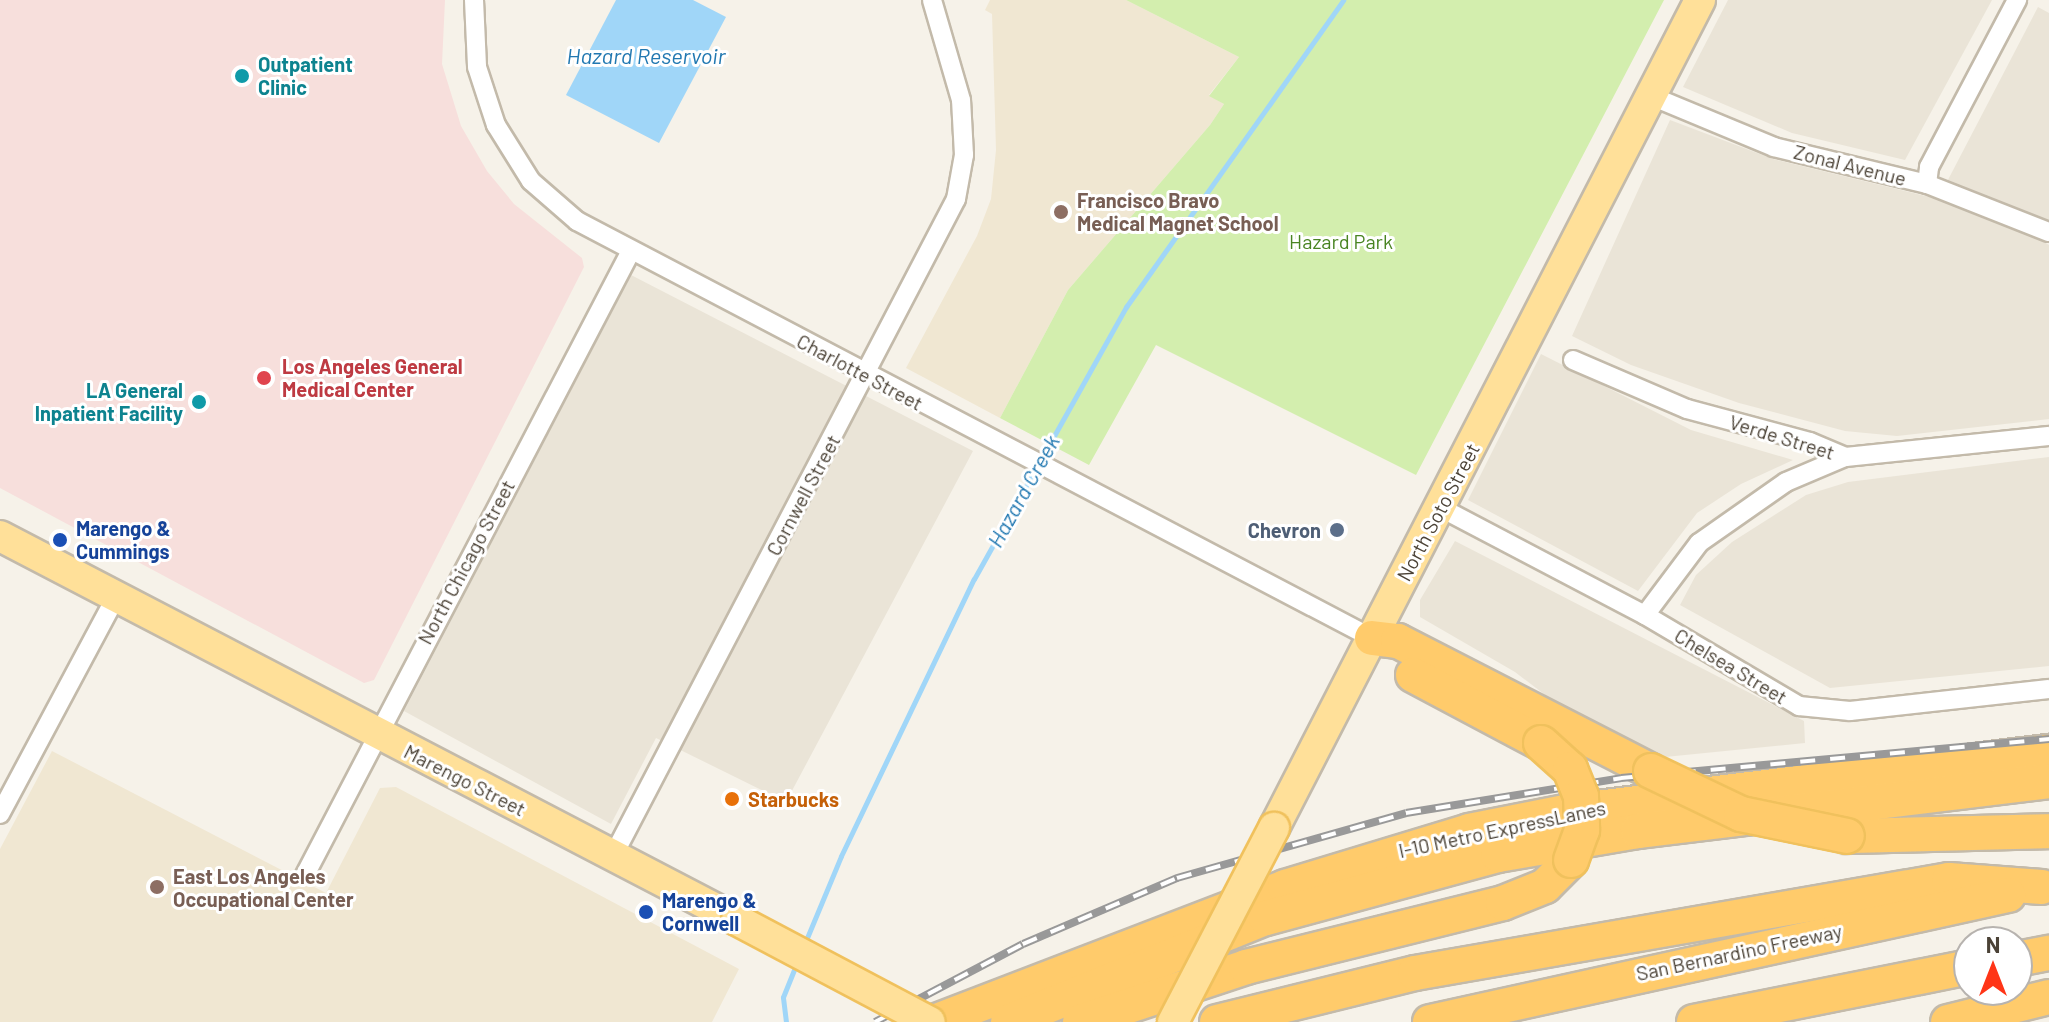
<!DOCTYPE html>
<style>
body{margin:0}
#map{position:relative;width:2049px;height:1022px;overflow:hidden;background:#f6f2e9;font-family:Barlow,sans-serif}
div>[style]{position:absolute}
[style*='--x']{left:calc(var(--x)*1px);top:calc(var(--y)*1px);width:calc(var(--w)*1px);rotate:calc(var(--a)*1deg)}
.residential>*{inset:0;background:#eae4d7}
.education>*{inset:0;background:#f0e7d2}
.medical>*{inset:0;background:#f7dfdc}
.green>*{inset:0;background:#d3eeae}
.water>*{inset:0;background:#a0d6f8}
.stream>*{height:5px;margin:-2.5px;padding:0 2.5px;transform-origin:2.5px;border-radius:2.5px;background:#a0d6f8}
.roads{filter:drop-shadow(2px 0 #c3baaa) drop-shadow(-2px 0 #c3baaa) drop-shadow(0 2px #c3baaa) drop-shadow(0 -2px #c3baaa)}
.minor>*{height:18px;margin:-9px;padding:0 9px;transform-origin:9px;border-radius:9px;background:#fff}
.primary>*{height:30px;margin:-15px;padding:0 15px;transform-origin:15px;border-radius:15px;background:#ffe099}
.motorway>*{height:34px;margin:-17px;padding:0 17px;transform-origin:17px;border-radius:17px;background:#ffcb6b}
.rail>*{height:8px;margin-top:-4px;transform-origin:0;background:repeating-linear-gradient(90deg,#fff 0 15px,#999 0 30px);box-sizing:border-box;border-block:2px solid #999}
.bridges{filter:drop-shadow(2px 0 #f0c15d) drop-shadow(-2px 0 #f0c15d) drop-shadow(0 2px #f0c15d) drop-shadow(0 -2px #f0c15d)}
.primary-bridge>*{height:30px;margin:-15px;padding:0 15px;transform-origin:15px;border-radius:15px;background:#ffe099}
.motorway-bridge>*{height:34px;margin:-17px;padding:0 17px;transform-origin:17px;border-radius:17px;background:#ffcb6b}
.dots>*{width:22px;height:22px;translate:-50% -50%;box-sizing:border-box;border:4px solid #fff;border-radius:50%}
span{translate:-50% -50%;white-space:nowrap;text-align:center;line-height:1.15;-webkit-text-stroke:6px #fff;paint-order:stroke}
.culture-label{font-size:20px;color:#0d838f;font-weight:700}
.left{translate:0 -50%;text-align:left}
.right{translate:-100% -50%;text-align:right}
.street-label{font-size:20px;color:#4b4236}
.education-label{font-size:20px;color:#785e54;font-weight:700}
.park-label{font-size:20px;color:#498422}
.health-label{font-size:20px;color:#be3a42;font-weight:700}
.transit-label{font-size:20px;color:#164399;font-weight:700}
.service-label{font-size:20px;color:#4e5e75;font-weight:700}
.food-label{font-size:20px;color:#c56008;font-weight:700}
.water-label{font-size:22px;color:#2178b1;font-style:italic}
.north{position:absolute;left:1953px;top:926px;width:80px;height:80px;box-sizing:border-box;background:#fff;border:2px solid #b7b3af;border-radius:50%;rotate:0deg;font-size:22px;font-weight:700;line-height:32px;text-align:center;color:#4b4236}
.north::after{content:'';display:block;margin:auto;width:28px;height:36px;background:#ff3517;clip-path:polygon(50% 0,100% 100%,50% 72%,0 100%)}
</style>
<div id="map">
<div class="residential">
<i style="clip-path:polygon(1728px 0,1992px 0,1905px 160px,1792px 133px,1683px 87px)"></i>
<i style="clip-path:polygon(2038px 7px,2049px 13px,2049px 220px,2024px 218px,2026px 231px,2049px 245px,2049px 419px,1897px 436px,1845px 431px,1739px 403px,1631px 365px,1572px 336px,1670px 120px,1773px 159px,1938px 199px)"></i>
<i style="clip-path:polygon(631px 275px,973px 451px,786px 802px,656px 738px,611px 824px,404px 711px)"></i>
<i style="clip-path:polygon(1541px 354px,1691px 430px,1793px 460px,1741px 484px,1697px 513px,1638px 591px,1468px 500px)"></i>
<i style="clip-path:polygon(2049px 457px,2049px 666px,1830px 688px,1680px 605px,1696px 575px,1732px 542px,1806px 495px,1848px 482px)"></i>
<i style="clip-path:polygon(1455px 541px,1804px 721px,1805px 743px,1655px 758px,1570px 714px,1515px 672px,1420px 617px,1420px 600px)"></i>
</div>
<div class="education">
<i style="clip-path:polygon(990px 0,1126px 0,1239px 57px,1209px 95px,1224px 104px,1210px 125px,1068px 290px,1000px 418px,906px 368px,977px 236px,991px 199px,996px 150px,992px 14px,985px 10px)"></i>
<i style="clip-path:polygon(52px 751px,326px 893px,380px 788px,396px 787px,739px 969px,712px 1022px,0 1022px,0 849px)"></i>
</div>
<div class="medical">
<i style="clip-path:polygon(0 0,445px 0,442px 64px,461px 126px,487px 171px,514px 204px,582px 258px,584px 267px,374px 680px,364px 683px,0 488px)"></i>
</div>
<div class="green">
<i style="clip-path:polygon(1126px 0,1664px 0,1416px 475px,1156px 345px,1089px 465px,1000px 418px,1068px 290px,1210px 125px,1224px 104px,1209px 96px,1239px 57px)"></i>
</div>
<div class="water">
<i style="clip-path:polygon(616px 0,693px 0,726px 17px,659px 143px,566px 95px)"></i>
</div>
<div class="stream">
<i style="--x:804;--y:945;--w:96;--a:-67.4"></i>
<i style="--x:841;--y:856;--w:307;--a:-64.4"></i>
<i style="--x:974;--y:579;--w:312;--a:-60.8"></i>
<i style="--x:1126;--y:307;--w:376;--a:-54.7"></i>
<i style="--x:786;--y:1022;--w:25;--a:-97"></i>
<i style="--x:783;--y:997;--w:38;--a:-68"></i>
</div>
<div class="roads">
<div class="minor">
<i style="--x:474;--y:0;--w:67;--a:87.4"></i>
<i style="--x:477;--y:67;--w:61;--a:71.9"></i>
<i style="--x:496;--y:125;--w:66;--a:58"></i>
<i style="--x:531;--y:181;--w:61;--a:41"></i>
<i style="--x:577;--y:221;--w:898;--a:27.68"></i>
<i style="--x:1651;--y:96;--w:133;--a:22.5"></i>
<i style="--x:1774;--y:147;--w:157;--a:13.6"></i>
<i style="--x:1927;--y:184;--w:131;--a:21.5"></i>
<i style="--x:1927;--y:184;--w:17;--a:-83"></i>
<i style="--x:1929;--y:167;--w:189;--a:-62.2"></i>
<i style="--x:1573;--y:360;--w:124;--a:23.3"></i>
<i style="--x:1687;--y:409;--w:127;--a:15"></i>
<i style="--x:1810;--y:442;--w:38;--a:23"></i>
<i style="--x:1845;--y:457;--w:205;--a:-5.9"></i>
<i style="--x:1441;--y:508;--w:230;--a:27.7"></i>
<i style="--x:1645;--y:615;--w:179;--a:30.6"></i>
<i style="--x:1799;--y:706;--w:51;--a:5.6"></i>
<i style="--x:1850;--y:711;--w:200;--a:-6.3"></i>
<i style="--x:1645;--y:615;--w:90;--a:-53.1"></i>
<i style="--x:1699;--y:543;--w:106;--a:-35"></i>
<i style="--x:1786;--y:482;--w:64;--a:-23"></i>
<i style="--x:0;--y:814;--w:246;--a:-61.9"></i>
<i style="--x:613;--y:856;--w:741;--a:-62.43"></i>
<i style="--x:956;--y:199;--w:45;--a:-79.7"></i>
<i style="--x:964;--y:155;--w:55;--a:-93.1"></i>
<i style="--x:961;--y:100;--w:104;--a:-106.2"></i>
<i style="--x:305;--y:875;--w:704;--a:-62.42"></i>
</div>
<div class="primary">
<i style="--x:0;--y:536;--w:831;--a:27.52"></i>
<i style="--x:1274;--y:828;--w:931;--a:-62.77"></i>
</div>
<div class="motorway">
<i style="--x:1372;--y:638;--w:26;--a:7"></i>
<i style="--x:1398;--y:641;--w:284;--a:27.2"></i>
<i style="--x:1413;--y:675;--w:145;--a:28"></i>
<i style="--x:1847;--y:836;--w:202;--a:-1.4"></i>
<i style="--x:2017;--y:959;--w:33;--a:-11"></i>
<i style="--x:934;--y:1022;--w:376;--a:-21"></i>
<i style="--x:1285;--y:887;--w:192;--a:-16.9"></i>
<i style="--x:1469;--y:831;--w:98;--a:-11.2"></i>
<i style="--x:1565;--y:812;--w:488;--a:-7.1"></i>
<i style="--x:1008;--y:1022;--w:278;--a:-22"></i>
<i style="--x:1266;--y:918;--w:240;--a:-15.2"></i>
<i style="--x:1498;--y:855;--w:142;--a:-9.7"></i>
<i style="--x:1638;--y:831;--w:414;--a:-6.9"></i>
<i style="--x:1080;--y:1022;--w:175;--a:-18.3"></i>
<i style="--x:1246;--y:967;--w:265;--a:-14"></i>
<i style="--x:1503;--y:903;--w:45;--a:-22"></i>
<i style="--x:1545;--y:886;--w:37;--a:-45"></i>
<i style="--x:1217;--y:1022;--w:204;--a:-13.9"></i>
<i style="--x:1415;--y:973;--w:542;--a:-9.88"></i>
<i style="--x:1949;--y:880;--w:93;--a:4.3"></i>
<i style="--x:1430;--y:1022;--w:592;--a:-12.39"></i>
<i style="--x:1694;--y:1022;--w:280;--a:-11.3"></i>
<i style="--x:1948;--y:1022;--w:104;--a:-13.9"></i>
</div>
</div>
<div class="rail">
<i style="--x:875;--y:1022;--w:167;--a:-27.8"></i>
<i style="--x:1023;--y:944;--w:168;--a:-23.2"></i>
<i style="--x:1177;--y:878;--w:238;--a:-15.8"></i>
<i style="--x:1406;--y:813;--w:218;--a:-9.2"></i>
<i style="--x:1621;--y:778;--w:430;--a:-5.2"></i>
</div>
<div class="bridges">
<div class="primary-bridge">
<i style="--x:737;--y:920;--w:218;--a:27.9"></i>
<i style="--x:1173;--y:1022;--w:219;--a:-62.5"></i>
</div>
<div class="motorway-bridge">
<i style="--x:1541;--y:743;--w:39;--a:42"></i>
<i style="--x:1570;--y:769;--w:29;--a:68"></i>
<i style="--x:1581;--y:796;--w:34;--a:88"></i>
<i style="--x:1582;--y:830;--w:32;--a:110"></i>
<i style="--x:1651;--y:771;--w:100;--a:25.5"></i>
<i style="--x:1741;--y:814;--w:108;--a:11.7"></i>
</div>
</div>
<div class="dots">
<i style="left:242px;top:76px;background:#0f9aa8"></i>
<i style="left:1061px;top:212px;background:#8d6e63"></i>
<i style="left:264px;top:378px;background:#e0444e"></i>
<i style="left:199px;top:402px;background:#0f9aa8"></i>
<i style="left:1337px;top:530px;background:#5c6f8a"></i>
<i style="left:60px;top:540px;background:#1a4fb4"></i>
<i style="left:732px;top:799px;background:#e8710a"></i>
<i style="left:157px;top:887px;background:#8d6e63"></i>
<i style="left:646px;top:912px;background:#1a4fb4"></i>
</div>
<div class="culture-label">
<span class="left" style="left:258px;top:76px">Outpatient<br>Clinic</span>
<span class="right" style="left:183px;top:402px">LA General<br>Inpatient Facility</span>
</div>
<div class="street-label">
<span style="left:1850px;top:165px;rotate:14deg">Zonal Avenue</span>
<span style="left:860px;top:372px;rotate:28deg">Charlotte Street</span>
<span style="left:1782px;top:437px;rotate:17deg">Verde Street</span>
<span style="left:803px;top:495px;rotate:-62deg">Cornwell Street</span>
<span style="left:1438px;top:512px;rotate:-62deg">North Soto Street</span>
<span style="left:466px;top:562px;rotate:-62deg">North Chicago Street</span>
<span style="left:1731px;top:666px;rotate:31deg">Chelsea Street</span>
<span style="left:465px;top:780px;rotate:27deg">Marengo Street</span>
<span style="left:1502px;top:829px;rotate:-12deg">I-10 Metro ExpressLanes</span>
<span style="left:1739px;top:952px;rotate:-12deg">San Bernardino Freeway</span>
</div>
<div class="education-label">
<span class="left" style="left:1077px;top:212px">Francisco Bravo<br>Medical Magnet School</span>
<span class="left" style="left:173px;top:888px">East Los Angeles<br>Occupational Center</span>
</div>
<div class="park-label">
<span style="left:1341px;top:241px">Hazard Park</span>
</div>
<div class="health-label">
<span class="left" style="left:282px;top:378px">Los Angeles General<br>Medical Center</span>
</div>
<div class="transit-label">
<span class="left" style="left:76px;top:540px">Marengo &amp;<br>Cummings</span>
<span class="left" style="left:662px;top:912px">Marengo &amp;<br>Cornwell</span>
</div>
<div class="service-label">
<span class="right" style="left:1321px;top:530px">Chevron</span>
</div>
<div class="food-label">
<span class="left" style="left:748px;top:799px">Starbucks</span>
</div>
<div class="water-label">
<span style="left:646px;top:56px">Hazard Reservoir</span>
<span style="left:1023px;top:491px;rotate:-61deg">Hazard Creek</span>
</div>
<div class="north">N</div>
</div>
